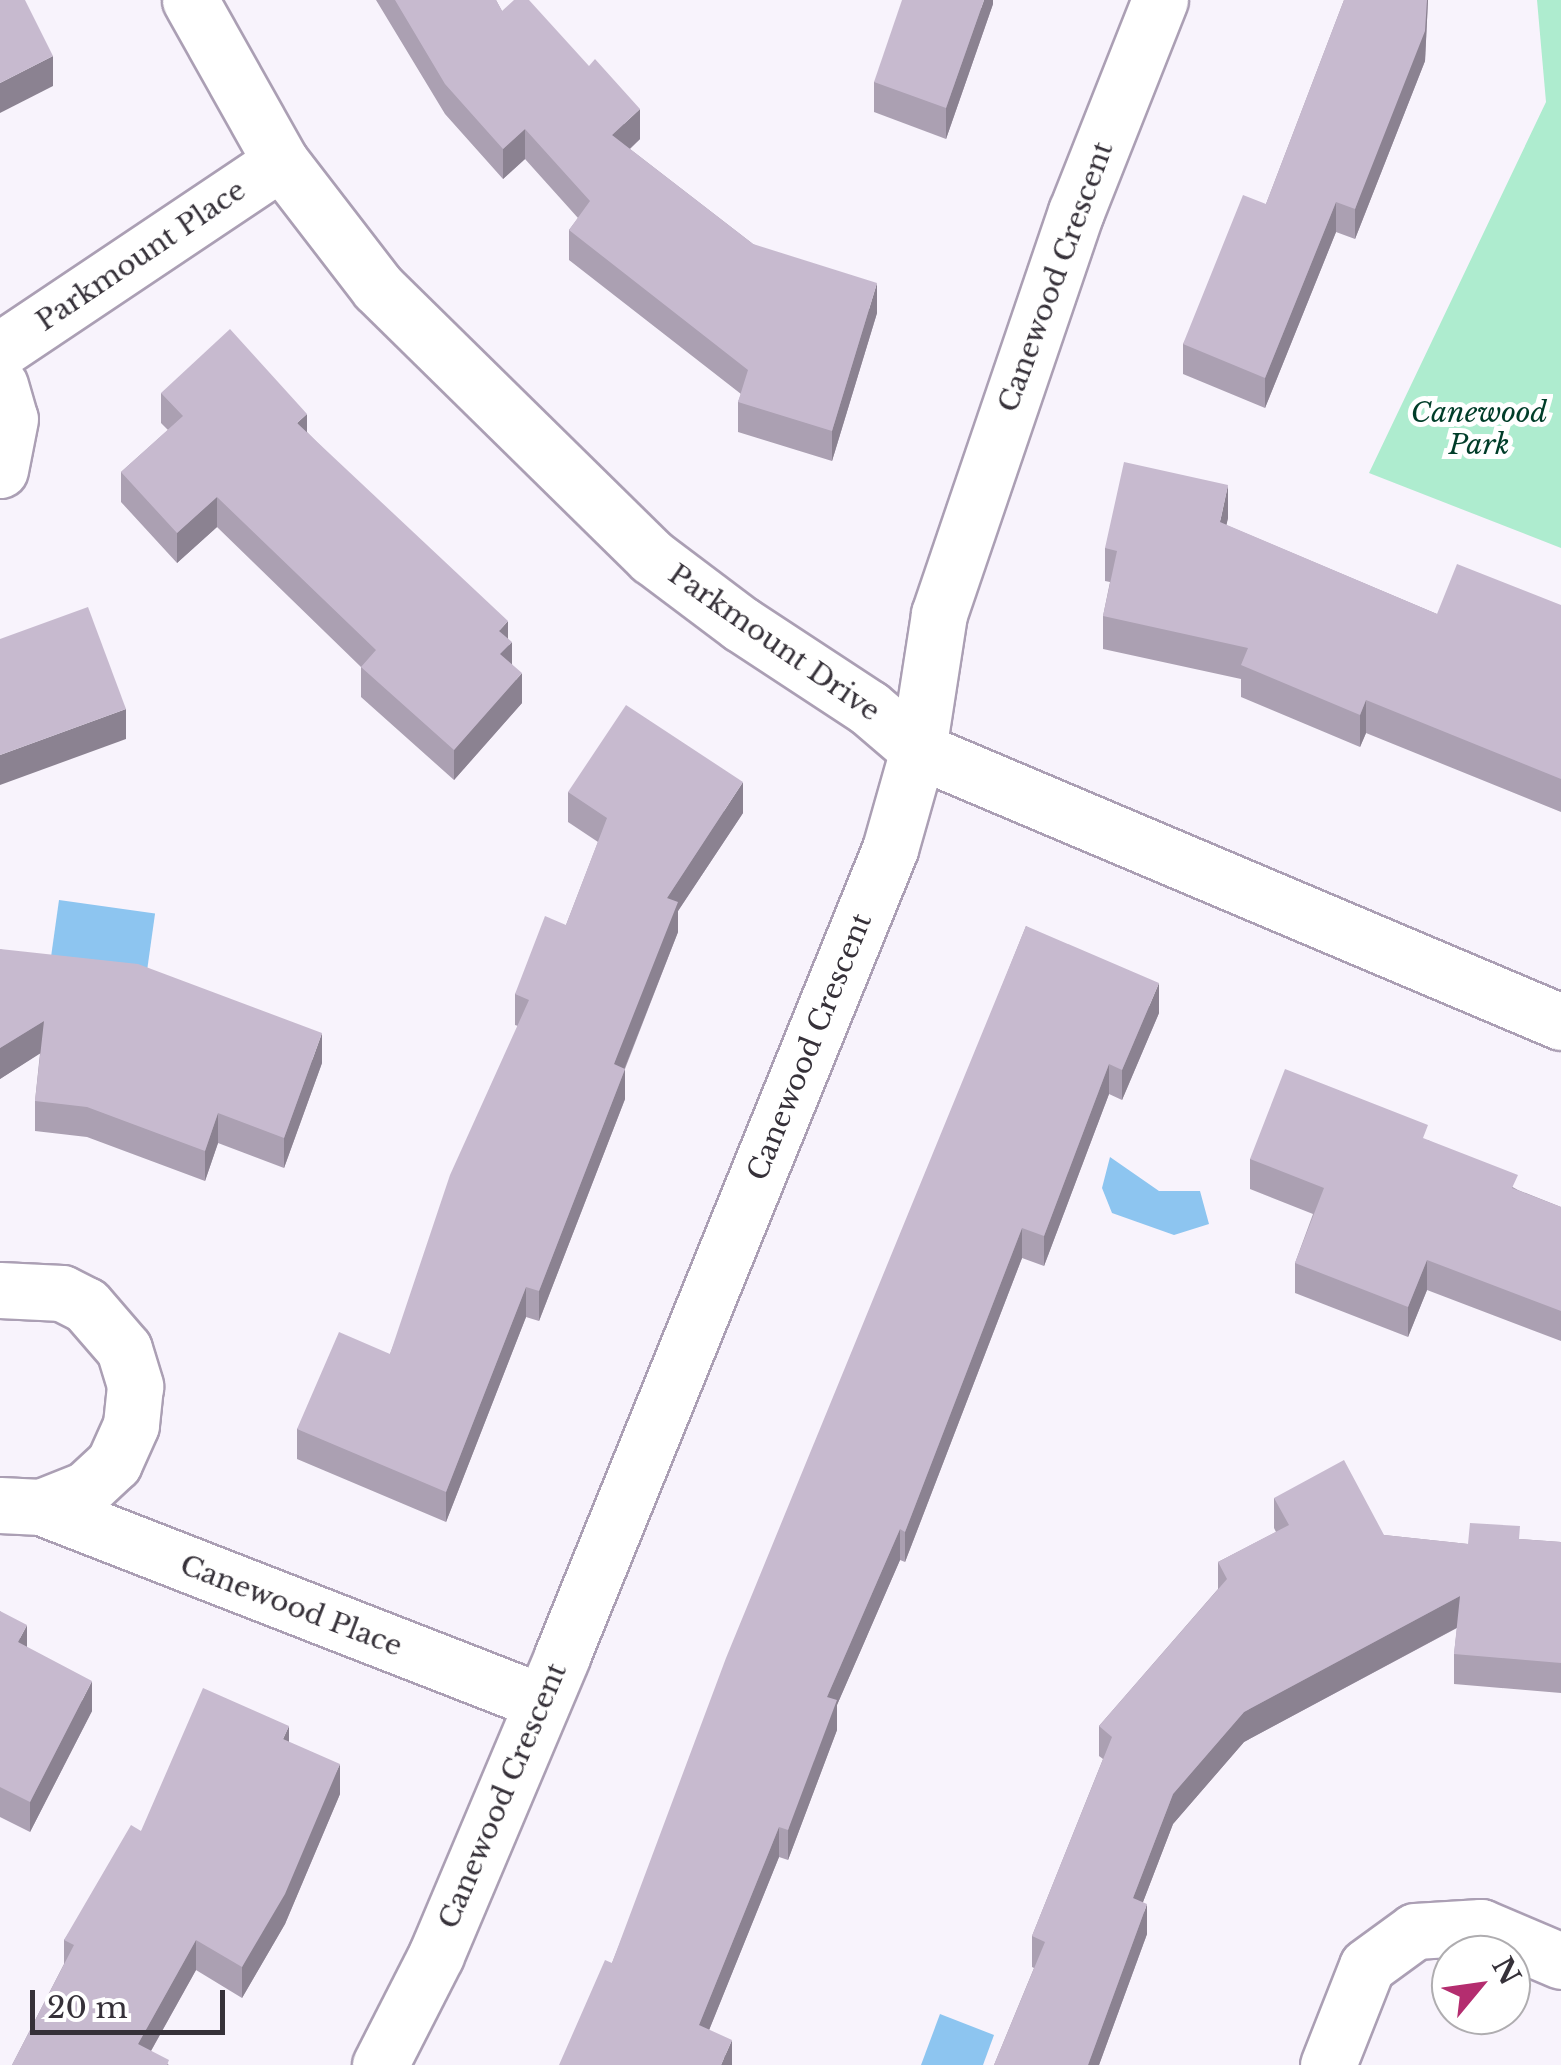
<!DOCTYPE html>
<style>
body{margin:0}
#map{position:relative;width:1561px;height:2065px;overflow:hidden;background:#f8f3fc;font-family:"Libre Baskerville",serif}
div>[style]{position:absolute}
[style*='--x']{left:calc(var(--x)*1px);top:calc(var(--y)*1px);width:calc(var(--w)*1px);rotate:calc(var(--a)*1deg)}
.green>*{inset:0;background:#aeeccf}
.water>*{inset:0;background:#8dc5f0;transform-origin:0 0}
.roads{filter:drop-shadow(2px 0 #ab9fb4) drop-shadow(-2px 0 #ab9fb4) drop-shadow(0 2px #ab9fb4) drop-shadow(0 -2px #ab9fb4)}
.street>*{height:55px;margin:-27.5px;padding:0 27.5px;transform-origin:27.5px;border-radius:27.5px;background:#fff}
.wall>*{inset:0;background:#aba0b2}
.shaded-wall>*{inset:0;background:#8b8291}
.building>*{inset:0;background:#c7bacf}
span{translate:-50% -50%;white-space:nowrap;text-align:center;line-height:1.15;-webkit-text-stroke:10px #fff;paint-order:stroke}
.street-label{font-size:28px;color:#363139}
.park-label{font-size:28px;color:#003d29;font-style:italic}
.north{position:absolute;left:1431px;top:1935px;width:100px;height:100px;box-sizing:border-box;background:#fff;border:2px solid #afadb0;border-radius:50%;rotate:61deg;font-size:28px;font-weight:700;line-height:40px;text-align:center;color:#363139}
.north::after{content:'';display:block;margin:auto;width:35px;height:45px;background:#b42d6f;clip-path:polygon(50% 0,100% 100%,50% 72%,0 100%)}
.scale{position:absolute;left:30px;top:1990px;width:195px;height:45px;box-sizing:border-box;border:5px solid #363139;border-top:0;padding-left:12px;font-size:30px;line-height:35px;white-space:nowrap;color:#363139;-webkit-text-stroke:8px #fff;paint-order:stroke}
</style>
<div id="map">
<div class="green">
<i style="clip-path:polygon(1537px 0,1561px 0,1561px 548px,1369px 473px,1546px 102px)"></i>
</div>
<div class="water">
<i style="left:59px;top:900px;width:97px;height:58px;rotate:8deg"></i>
<i style="clip-path:polygon(1110px 1157px,1159px 1191px,1200px 1191px,1209px 1224px,1174px 1235px,1112px 1213px,1102px 1188px)"></i>
<i style="clip-path:polygon(940px 2014px,994px 2035px,983px 2065px,921px 2065px)"></i>
</div>
<div class="roads">
<div class="street">
<i style="--x:190;--y:0;--w:186;--a:60.7"></i>
<i style="--x:281;--y:162;--w:159;--a:52.4"></i>
<i style="--x:378;--y:288;--w:384;--a:44.5"></i>
<i style="--x:652;--y:557;--w:111;--a:37"></i>
<i style="--x:741;--y:624;--w:153;--a:33.3"></i>
<i style="--x:869;--y:708;--w:65;--a:40.6"></i>
<i style="--x:918;--y:750;--w:698;--a:22.93"></i>
<i style="--x:0;--y:350;--w:338;--a:-33.8"></i>
<i style="--x:0;--y:385;--w:35;--a:74"></i>
<i style="--x:10;--y:419;--w:52;--a:101.1"></i>
<i style="--x:0;--y:1290;--w:62;--a:2.8"></i>
<i style="--x:62;--y:1293;--w:27;--a:27"></i>
<i style="--x:86;--y:1305;--w:58;--a:49.2"></i>
<i style="--x:124;--y:1349;--w:39;--a:73"></i>
<i style="--x:135;--y:1386;--w:39;--a:96"></i>
<i style="--x:131;--y:1425;--w:42;--a:114.1"></i>
<i style="--x:114;--y:1463;--w:38;--a:137"></i>
<i style="--x:86;--y:1489;--w:48;--a:158.2"></i>
<i style="--x:41;--y:1507;--w:41;--a:-177.2"></i>
<i style="--x:41;--y:1507;--w:538;--a:21.27"></i>
<i style="--x:380;--y:2065;--w:123;--a:-63"></i>
<i style="--x:436;--y:1955;--w:324;--a:-67.1"></i>
<i style="--x:562;--y:1656;--w:871;--a:-67.88"></i>
<i style="--x:890;--y:849;--w:103;--a:-74.2"></i>
<i style="--x:918;--y:750;--w:138;--a:-81.2"></i>
<i style="--x:939;--y:614;--w:425;--a:-71.2"></i>
<i style="--x:1076;--y:212;--w:228;--a:-68.4"></i>
<i style="--x:1328;--y:2065;--w:106;--a:-68.5"></i>
<i style="--x:1367;--y:1966;--w:59;--a:-36.1"></i>
<i style="--x:1415;--y:1931;--w:66;--a:-3.5"></i>
<i style="--x:1481;--y:1927;--w:87;--a:23"></i>
</div>
</div>
<div class="wall">
<i style="clip-path:polygon(376px 0,496px 0,502px 11px,640px 139px,630px 149px,753px 244px,877px 313px,832px 461px,738px 432px,738px 402px,741px 394px,569px 260px,569px 230px,578px 218px,525px 159px,503px 179px,445px 114px)"></i>
<i style="clip-path:polygon(993px 0,993px 4px,946px 139px,874px 112px,874px 82px)"></i>
<i style="clip-path:polygon(1344px 0,1428px 0,1425px 61px,1355px 239px,1336px 232px,1265px 408px,1183px 374px,1183px 344px,1266px 204px)"></i>
<i style="clip-path:polygon(161px 393px,307px 432px,508px 638px,512px 664px,522px 703px,454px 780px,361px 697px,361px 667px,217px 527px,177px 563px,121px 502px,121px 472px,168px 430px,161px 423px)"></i>
<i style="clip-path:polygon(1228px 518px,1226px 525px,1437px 614px,1561px 605px,1561px 812px,1366px 733px,1360px 747px,1241px 697px,1241px 679px,1103px 649px,1103px 616px,1110px 582px,1105px 581px,1105px 548px)"></i>
<i style="clip-path:polygon(568px 792px,743px 813px,678px 911px,678px 932px,625px 1069px,625px 1099px,539px 1321px,526px 1317px,446px 1522px,297px 1459px,297px 1429px,390px 1354px,518px 1026px,515px 1025px,515px 994px,566px 925px,598px 842px,568px 822px)"></i>
<i style="clip-path:polygon(1026px 926px,1159px 1013px,1122px 1100px,1109px 1094px,1044px 1266px,1022px 1258px,905px 1562px,900px 1560px,837px 1705px,837px 1730px,788px 1860px,779px 1857px,709px 2030px,732px 2065px,612px 1963px)"></i>
<i style="clip-path:polygon(0 949px,322px 1063px,284px 1168px,218px 1143px,205px 1181px,87px 1137px,35px 1131px,35px 1101px,40px 1053px,0 1079px)"></i>
<i style="clip-path:polygon(1428px 1140px,1518px 1190px,1561px 1207px,1561px 1341px,1427px 1290px,1408px 1337px,1295px 1293px,1295px 1263px,1313px 1214px,1250px 1189px,1250px 1159px)"></i>
<i style="clip-path:polygon(1274px 1498px,1384px 1535px,1468px 1544px,1520px 1539px,1561px 1542px,1561px 1693px,1454px 1684px,1454px 1654px,1457px 1628px,1244px 1742px,1173px 1824px,1143px 1902px,1147px 1934px,1099px 2065px,994px 2065px,1034px 1968px,1032px 1967px,1032px 1936px,1103px 1759px,1099px 1756px,1099px 1726px,1218px 1589px,1218px 1562px,1276px 1532px,1274px 1528px)"></i>
<i style="clip-path:polygon(0 1611px,27px 1647px,92px 1711px,30px 1832px,0 1817px)"></i>
<i style="clip-path:polygon(289px 1742px,340px 1794px,285px 1924px,242px 1998px,196px 1970px,151px 2051px,169px 2065px,12px 2065px,64px 1964px,64px 1940px,141px 1831px)"></i>
</div>
<div class="shaded-wall">
<i style="clip-path:polygon(984px 0,993px 0,993px 4px,946px 139px,946px 108px)"></i>
<i style="clip-path:polygon(1427px 0,1428px 0,1425px 61px,1355px 239px,1355px 209px)"></i>
<i style="clip-path:polygon(53px 56px,53px 86px,0 113px,0 83px)"></i>
<i style="clip-path:polygon(640px 109px,640px 139px,612px 165px,612px 135px)"></i>
<i style="clip-path:polygon(525px 129px,525px 159px,503px 179px,503px 149px)"></i>
<i style="clip-path:polygon(1336px 202px,1336px 232px,1265px 408px,1265px 378px)"></i>
<i style="clip-path:polygon(877px 283px,877px 313px,832px 461px,832px 431px)"></i>
<i style="clip-path:polygon(307px 414px,307px 445px,297px 423px)"></i>
<i style="clip-path:polygon(1228px 485px,1228px 518px,1220px 555px,1220px 522px)"></i>
<i style="clip-path:polygon(217px 497px,217px 527px,177px 563px,177px 533px)"></i>
<i style="clip-path:polygon(508px 621px,508px 646px,512px 642px,512px 672px,499px 661px,499px 631px)"></i>
<i style="clip-path:polygon(522px 673px,522px 703px,454px 780px,454px 750px)"></i>
<i style="clip-path:polygon(1366px 700px,1366px 733px,1360px 747px,1360px 715px)"></i>
<i style="clip-path:polygon(126px 709px,126px 739px,0 785px,0 755px)"></i>
<i style="clip-path:polygon(743px 782px,743px 813px,678px 911px,678px 932px,614px 1095px,614px 1064px,667px 898px)"></i>
<i style="clip-path:polygon(1159px 983px,1159px 1013px,1122px 1100px,1122px 1070px)"></i>
<i style="clip-path:polygon(44px 1021px,44px 1051px,0 1079px,0 1048px)"></i>
<i style="clip-path:polygon(322px 1033px,322px 1063px,284px 1168px,284px 1138px)"></i>
<i style="clip-path:polygon(1109px 1064px,1109px 1094px,1044px 1266px,1044px 1236px)"></i>
<i style="clip-path:polygon(625px 1069px,625px 1099px,539px 1321px,539px 1291px)"></i>
<i style="clip-path:polygon(218px 1113px,218px 1143px,205px 1181px,205px 1151px)"></i>
<i style="clip-path:polygon(1022px 1228px,1022px 1258px,905px 1562px,905px 1532px)"></i>
<i style="clip-path:polygon(1427px 1260px,1427px 1290px,1408px 1337px,1408px 1307px)"></i>
<i style="clip-path:polygon(526px 1287px,526px 1317px,446px 1522px,446px 1492px)"></i>
<i style="clip-path:polygon(900px 1529px,900px 1560px,837px 1705px,837px 1730px,788px 1860px,788px 1830px,827px 1697px)"></i>
<i style="clip-path:polygon(1460px 1596px,1460px 1626px,1244px 1742px,1173px 1824px,1133px 1928px,1133px 1898px,1173px 1794px,1244px 1712px)"></i>
<i style="clip-path:polygon(27px 1625px,27px 1655px,18px 1642px)"></i>
<i style="clip-path:polygon(92px 1681px,92px 1711px,30px 1832px,30px 1802px)"></i>
<i style="clip-path:polygon(289px 1726px,289px 1756px,283px 1739px)"></i>
<i style="clip-path:polygon(340px 1764px,340px 1794px,285px 1924px,242px 1998px,242px 1967px)"></i>
<i style="clip-path:polygon(779px 1827px,779px 1857px,699px 2055px,699px 2025px)"></i>
<i style="clip-path:polygon(1147px 1904px,1147px 1934px,1099px 2065px,1088px 2065px)"></i>
<i style="clip-path:polygon(196px 1940px,196px 1970px,143px 2065px,138px 2044px)"></i>
<i style="clip-path:polygon(732px 2040px,732px 2065px,721px 2065px)"></i>
</div>
<div class="building">
<i style="clip-path:polygon(0 0,25px 0,53px 56px,0 83px)"></i>
<i style="clip-path:polygon(395px 0,496px 0,502px 11px,514px 0,529px 0,589px 66px,595px 59px,640px 109px,612px 135px,753px 244px,877px 283px,832px 431px,738px 402px,748px 370px,569px 230px,590px 201px,525px 129px,503px 149px,445px 84px)"></i>
<i style="clip-path:polygon(902px 0,984px 0,946px 108px,874px 82px)"></i>
<i style="clip-path:polygon(1344px 0,1427px 0,1425px 31px,1355px 209px,1336px 202px,1265px 378px,1183px 344px,1243px 195px,1266px 204px)"></i>
<i style="clip-path:polygon(230px 329px,307px 414px,297px 423px,508px 621px,499px 631px,512px 642px,500px 654px,522px 673px,454px 750px,361px 667px,376px 650px,217px 497px,177px 533px,121px 472px,183px 416px,161px 393px)"></i>
<i style="clip-path:polygon(1124px 462px,1228px 485px,1220px 522px,1437px 614px,1457px 564px,1561px 605px,1561px 779px,1366px 700px,1360px 715px,1241px 665px,1248px 648px,1103px 616px,1117px 551px,1105px 548px)"></i>
<i style="clip-path:polygon(88px 607px,126px 709px,0 755px,0 639px)"></i>
<i style="clip-path:polygon(626px 705px,743px 782px,667px 898px,678px 902px,614px 1064px,625px 1069px,539px 1291px,526px 1287px,446px 1492px,297px 1429px,339px 1332px,390px 1354px,450px 1175px,529px 1000px,515px 994px,545px 916px,566px 925px,607px 818px,568px 792px)"></i>
<i style="clip-path:polygon(1026px 926px,1159px 983px,1122px 1070px,1109px 1064px,1044px 1236px,1022px 1228px,905px 1532px,900px 1529px,827px 1697px,837px 1700px,788px 1830px,779px 1827px,699px 2025px,732px 2040px,721px 2065px,559px 2065px,605px 1960px,612px 1963px,726px 1658px)"></i>
<i style="clip-path:polygon(0 949px,138px 964px,322px 1033px,284px 1138px,218px 1113px,205px 1151px,87px 1107px,35px 1101px,44px 1021px,0 1048px)"></i>
<i style="clip-path:polygon(1285px 1069px,1428px 1125px,1423px 1138px,1518px 1175px,1512px 1188px,1561px 1207px,1561px 1311px,1427px 1260px,1408px 1307px,1295px 1263px,1324px 1188px,1250px 1159px)"></i>
<i style="clip-path:polygon(1344px 1460px,1384px 1535px,1468px 1544px,1470px 1523px,1520px 1526px,1519px 1539px,1561px 1542px,1561px 1663px,1454px 1654px,1460px 1596px,1244px 1712px,1173px 1794px,1133px 1898px,1147px 1904px,1088px 2065px,994px 2065px,1045px 1942px,1032px 1936px,1112px 1737px,1099px 1726px,1227px 1579px,1218px 1562px,1289px 1525px,1274px 1498px)"></i>
<i style="clip-path:polygon(0 1611px,27px 1625px,18px 1642px,92px 1681px,30px 1802px,0 1787px)"></i>
<i style="clip-path:polygon(203px 1688px,289px 1726px,283px 1739px,340px 1764px,285px 1894px,242px 1967px,196px 1940px,138px 2044px,169px 2060px,167px 2065px,12px 2065px,74px 1945px,64px 1940px,131px 1825px,141px 1831px)"></i>
</div>
<div class="street-label">
<span style="left:141px;top:256px;rotate:-34deg">Parkmount Place</span>
<span style="left:1056px;top:277px;rotate:-70deg">Canewood Crescent</span>
<span style="left:774px;top:643px;rotate:35deg">Parkmount Drive</span>
<span style="left:810px;top:1047px;rotate:-68deg">Canewood Crescent</span>
<span style="left:291px;top:1606px;rotate:21deg">Canewood Place</span>
<span style="left:503px;top:1796px;rotate:-67deg">Canewood Crescent</span>
</div>
<div class="park-label">
<span style="left:1479px;top:429px">Canewood<br>Park</span>
</div>
<div class="north">N</div>
<div class="scale">20 m</div>
</div>
